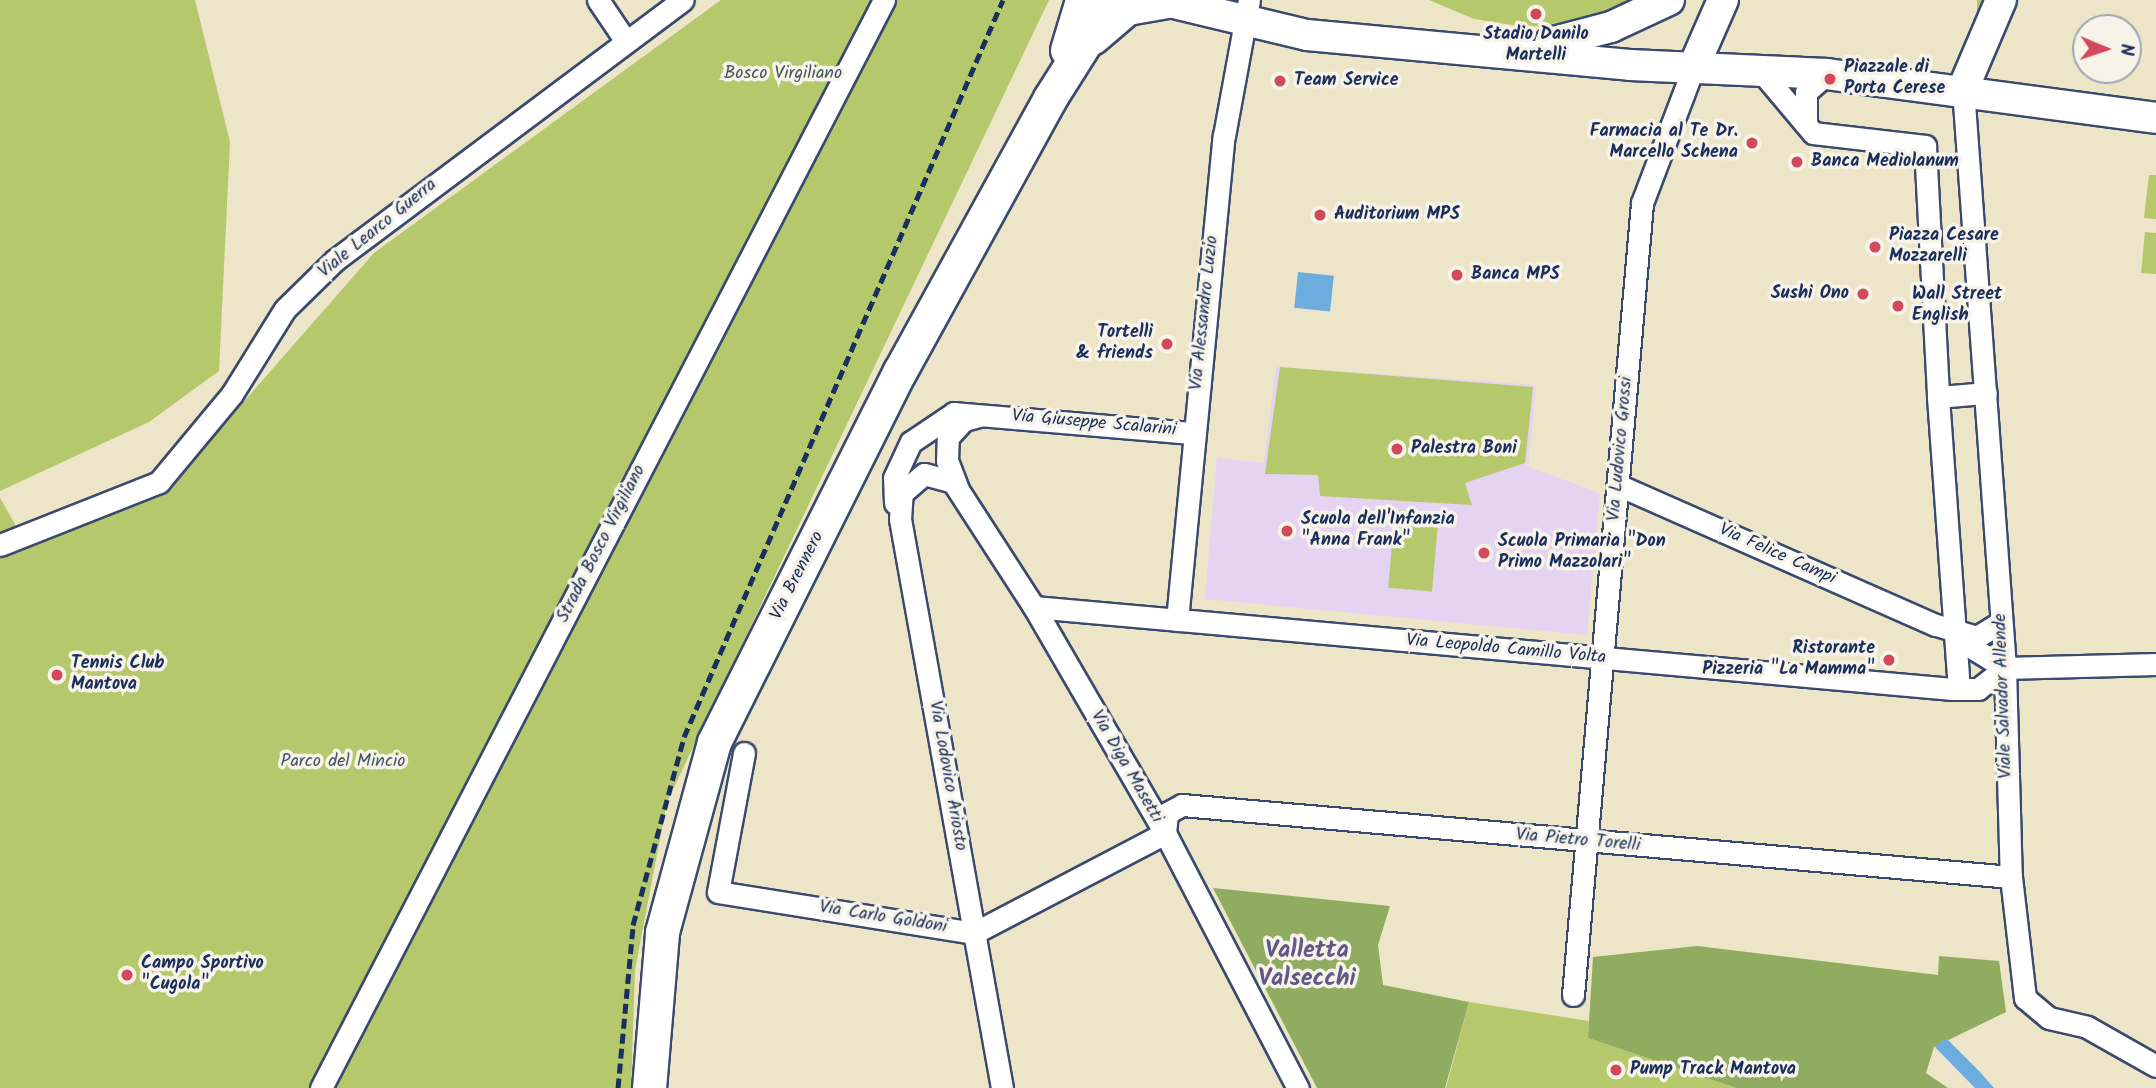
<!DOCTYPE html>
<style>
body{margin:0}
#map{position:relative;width:2156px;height:1088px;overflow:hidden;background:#ece5c7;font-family:Kalam,sans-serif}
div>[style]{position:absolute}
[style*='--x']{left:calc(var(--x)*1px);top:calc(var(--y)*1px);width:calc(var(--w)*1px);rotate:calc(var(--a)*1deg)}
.built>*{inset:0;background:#e4d3f1}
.green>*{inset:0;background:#b5c86c;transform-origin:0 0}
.forest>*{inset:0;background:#90ac60}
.water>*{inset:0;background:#6cacdf;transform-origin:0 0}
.roads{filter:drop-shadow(2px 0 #3a4a6e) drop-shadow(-2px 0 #3a4a6e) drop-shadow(0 2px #3a4a6e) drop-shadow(0 -2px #3a4a6e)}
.street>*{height:21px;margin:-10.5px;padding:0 10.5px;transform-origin:10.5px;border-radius:10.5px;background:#fff}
.secondary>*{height:30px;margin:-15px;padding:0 15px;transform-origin:15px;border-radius:15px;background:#fff}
.primary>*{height:33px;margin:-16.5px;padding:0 16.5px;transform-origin:16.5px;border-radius:16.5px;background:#fff}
.rail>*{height:5px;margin-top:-2.5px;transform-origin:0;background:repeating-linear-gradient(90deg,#1b2f5e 0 10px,transparent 0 15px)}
.dots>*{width:19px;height:19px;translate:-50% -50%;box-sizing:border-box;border:4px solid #f7f3e8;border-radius:50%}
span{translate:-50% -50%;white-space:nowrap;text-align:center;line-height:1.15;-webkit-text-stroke:7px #f7f3e8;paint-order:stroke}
.poi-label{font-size:18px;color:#1b2f5e;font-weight:700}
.left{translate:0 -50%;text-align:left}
.right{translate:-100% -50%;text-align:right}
.park-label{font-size:18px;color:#425562}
.street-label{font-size:18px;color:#1b2f5e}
.district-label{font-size:24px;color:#5f598a;font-weight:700}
.north{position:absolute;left:2072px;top:14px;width:70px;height:70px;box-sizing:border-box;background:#f7f3e8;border:2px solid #9fa5b1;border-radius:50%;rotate:92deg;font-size:19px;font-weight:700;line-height:28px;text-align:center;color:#1b2f5e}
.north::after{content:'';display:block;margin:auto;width:24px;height:32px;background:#d1495b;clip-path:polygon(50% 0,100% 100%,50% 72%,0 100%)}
</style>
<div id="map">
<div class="built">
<i style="clip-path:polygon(1276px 367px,1536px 385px,1528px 467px,1600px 493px,1587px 635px,1205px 599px,1217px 458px,1264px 463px)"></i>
</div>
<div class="green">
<i style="clip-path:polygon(0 0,195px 0,230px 142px,219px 371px,149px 422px,0 491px)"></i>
<i style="clip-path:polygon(721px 0,1049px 0,667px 802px,635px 970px,631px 1088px,0 1088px,0 498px,27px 545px,170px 486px,374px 253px)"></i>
<i style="clip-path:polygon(1429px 0,1643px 0,1576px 24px,1525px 27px,1474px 19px)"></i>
<i style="left:1977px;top:0;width:8px;height:45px"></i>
<i style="clip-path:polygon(2149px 175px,2156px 175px,2156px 219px,2144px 218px)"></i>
<i style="clip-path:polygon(2145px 232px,2156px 233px,2156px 274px,2141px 273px)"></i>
<i style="clip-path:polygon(1280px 367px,1533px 387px,1525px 463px,1465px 483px,1472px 505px,1320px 496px,1318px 475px,1265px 474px)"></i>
<i style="left:1395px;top:510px;width:44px;height:78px;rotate:5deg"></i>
<i style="clip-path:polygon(1469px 1002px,1589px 1021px,1588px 1038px,1736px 1088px,1446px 1088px)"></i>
</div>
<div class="forest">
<i style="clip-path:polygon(1213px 888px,1390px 906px,1378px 945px,1383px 985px,1469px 1002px,1445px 1088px,1317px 1088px)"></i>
<i style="clip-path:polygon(1697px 946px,1938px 975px,1939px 956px,1999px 961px,2006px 1012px,1934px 1047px,1926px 1073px,1948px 1088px,1736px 1088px,1588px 1038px,1593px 957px)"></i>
</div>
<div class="water">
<i style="left:1298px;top:272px;width:36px;height:36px;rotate:6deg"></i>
<i style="clip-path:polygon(1946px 1038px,1980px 1072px,1994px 1088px,1975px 1088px,1935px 1047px)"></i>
</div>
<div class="roads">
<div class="street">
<i style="--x:598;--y:0;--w:48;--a:56"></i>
<i style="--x:1760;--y:70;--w:82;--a:49.9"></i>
<i style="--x:1813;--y:133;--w:113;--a:6.6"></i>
<i style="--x:1925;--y:146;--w:251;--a:87"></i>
<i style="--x:1938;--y:397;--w:48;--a:-4.8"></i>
<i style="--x:1963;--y:89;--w:581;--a:85.85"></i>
<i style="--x:2005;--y:668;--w:209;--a:88.4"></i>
<i style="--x:2011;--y:877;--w:122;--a:83.4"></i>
<i style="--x:2025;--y:998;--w:31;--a:40"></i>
<i style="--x:2049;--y:1018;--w:39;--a:13"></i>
<i style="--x:2087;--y:1027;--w:79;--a:29.5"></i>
<i style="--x:1806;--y:124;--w:32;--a:-90"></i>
<i style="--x:1806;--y:92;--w:28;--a:-41"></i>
<i style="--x:1938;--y:397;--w:292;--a:85.9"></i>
<i style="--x:1618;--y:485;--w:347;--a:23.8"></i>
<i style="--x:1936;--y:625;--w:43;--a:16.3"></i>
<i style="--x:1977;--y:637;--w:28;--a:-32"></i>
<i style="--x:958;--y:489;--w:30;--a:-111"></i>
<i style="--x:947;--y:461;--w:24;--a:-88"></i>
<i style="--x:948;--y:437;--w:23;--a:-47"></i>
<i style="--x:964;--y:420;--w:16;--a:-15"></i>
<i style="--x:895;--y:503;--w:25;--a:-92"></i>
<i style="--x:894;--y:478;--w:40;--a:-65"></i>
<i style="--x:911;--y:442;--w:52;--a:-34"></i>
<i style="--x:954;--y:413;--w:240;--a:4.8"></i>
<i style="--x:0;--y:545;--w:171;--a:-21.6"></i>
<i style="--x:159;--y:482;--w:114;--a:-50.3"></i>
<i style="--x:232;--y:394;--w:100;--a:-58.1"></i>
<i style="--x:285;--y:309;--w:70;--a:-44.4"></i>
<i style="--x:335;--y:260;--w:434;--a:-36.8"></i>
<i style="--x:1034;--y:607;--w:922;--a:5.1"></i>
<i style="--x:1952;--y:689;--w:26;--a:0"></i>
<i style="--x:1978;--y:689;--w:34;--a:-38"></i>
<i style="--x:1177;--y:620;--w:486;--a:-84.5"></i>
<i style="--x:1224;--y:136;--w:138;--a:-79.6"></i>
<i style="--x:1956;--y:638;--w:57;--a:31.5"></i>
<i style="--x:2005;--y:668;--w:151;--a:-1.5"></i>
<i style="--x:744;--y:753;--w:141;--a:100.6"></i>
<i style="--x:718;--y:892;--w:259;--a:9.1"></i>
<i style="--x:974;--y:933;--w:216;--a:-27.6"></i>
<i style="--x:1165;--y:833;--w:20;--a:-84"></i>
<i style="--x:1167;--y:813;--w:17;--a:-28"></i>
<i style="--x:1182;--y:805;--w:832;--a:4.96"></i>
<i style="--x:1573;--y:995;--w:795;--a:-85.02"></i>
<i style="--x:1642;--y:203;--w:147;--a:-69.2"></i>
<i style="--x:321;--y:1088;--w:1225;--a:-62.64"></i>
<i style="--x:1002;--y:1088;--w:578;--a:-100.16"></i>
<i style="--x:900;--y:519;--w:26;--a:-86"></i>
<i style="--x:902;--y:493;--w:29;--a:-41"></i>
<i style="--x:924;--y:474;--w:30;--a:15"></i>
<i style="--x:953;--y:482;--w:149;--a:57.1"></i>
<i style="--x:1034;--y:607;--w:261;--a:59.9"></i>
<i style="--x:1165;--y:833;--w:288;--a:62.5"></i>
</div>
<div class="secondary">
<i style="--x:1161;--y:0;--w:150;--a:13.5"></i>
<i style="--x:1307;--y:35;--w:324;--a:5.3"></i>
<i style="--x:1630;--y:65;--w:197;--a:2.6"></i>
<i style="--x:1827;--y:74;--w:332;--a:7.6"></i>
<i style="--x:1094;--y:39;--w:45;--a:-40.5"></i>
<i style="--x:1128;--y:10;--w:39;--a:-10"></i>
<i style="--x:1550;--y:43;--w:63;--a:-14.7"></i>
<i style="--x:1611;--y:27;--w:64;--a:-25"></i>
<i style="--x:1694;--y:66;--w:72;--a:-66.3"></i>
<i style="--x:1963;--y:89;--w:97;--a:-66.9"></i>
</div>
<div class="primary">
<i style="--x:1067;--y:50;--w:52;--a:-73.3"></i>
<i style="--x:649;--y:1088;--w:157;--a:-85.2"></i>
<i style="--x:662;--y:932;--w:197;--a:-74.7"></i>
<i style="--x:714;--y:742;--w:415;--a:-63.4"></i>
<i style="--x:900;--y:371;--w:311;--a:-61.2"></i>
<i style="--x:1050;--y:98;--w:116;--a:-57.7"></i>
</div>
</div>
<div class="rail">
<i style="--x:618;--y:1088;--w:164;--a:-84.7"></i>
<i style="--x:633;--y:925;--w:195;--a:-74.8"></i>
<i style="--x:684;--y:737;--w:803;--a:-66.6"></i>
</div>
<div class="dots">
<i style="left:1536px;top:14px;background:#d1495b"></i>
<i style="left:1830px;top:79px;background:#d1495b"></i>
<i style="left:1280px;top:81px;background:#d1495b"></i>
<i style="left:1752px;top:143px;background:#d1495b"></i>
<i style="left:1797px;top:162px;background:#d1495b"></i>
<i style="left:1320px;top:215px;background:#d1495b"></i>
<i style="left:1875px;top:247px;background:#d1495b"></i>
<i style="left:1457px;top:275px;background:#d1495b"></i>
<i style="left:1863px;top:294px;background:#d1495b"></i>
<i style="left:1898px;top:306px;background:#d1495b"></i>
<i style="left:1167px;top:344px;background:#d1495b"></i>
<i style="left:1397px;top:449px;background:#d1495b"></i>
<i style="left:1287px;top:531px;background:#d1495b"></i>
<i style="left:1484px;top:553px;background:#d1495b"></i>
<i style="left:1889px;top:660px;background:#d1495b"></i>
<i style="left:57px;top:675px;background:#d1495b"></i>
<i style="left:127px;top:975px;background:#d1495b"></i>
<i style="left:1616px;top:1070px;background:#d1495b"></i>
</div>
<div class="poi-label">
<span style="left:1536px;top:46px">Stadio Danilo<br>Martelli</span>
<span class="left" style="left:1844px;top:79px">Piazzale di<br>Porta Cerese</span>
<span class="left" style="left:1294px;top:81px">Team Service</span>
<span class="right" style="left:1738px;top:143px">Farmacia al Te Dr.<br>Marcello Schena</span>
<span class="left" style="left:1811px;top:162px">Banca Mediolanum</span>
<span class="left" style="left:1334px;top:215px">Auditorium MPS</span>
<span class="left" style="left:1889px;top:247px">Piazza Cesare<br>Mozzarelli</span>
<span class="left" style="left:1471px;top:275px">Banca MPS</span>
<span class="right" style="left:1849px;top:294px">Sushi Ono</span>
<span class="left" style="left:1912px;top:306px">Wall Street<br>English</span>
<span class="right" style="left:1153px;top:344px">Tortelli<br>&amp; friends</span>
<span class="left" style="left:1411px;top:449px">Palestra Boni</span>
<span class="left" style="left:1301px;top:531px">Scuola dell'Infanzia<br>"Anna Frank"</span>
<span class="left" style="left:1498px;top:553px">Scuola Primaria "Don<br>Primo Mazzolari"</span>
<span class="right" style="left:1875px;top:660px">Ristorante<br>Pizzeria "La Mamma"</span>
<span class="left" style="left:71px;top:675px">Tennis Club<br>Mantova</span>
<span class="left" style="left:141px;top:975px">Campo Sportivo<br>"Cugola"</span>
<span class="left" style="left:1630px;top:1070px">Pump Track Mantova</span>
</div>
<div class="park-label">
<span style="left:783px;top:74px">Bosco Virgiliano</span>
<span style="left:343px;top:762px">Parco del Mincio</span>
</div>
<div class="street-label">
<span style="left:378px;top:229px;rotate:-39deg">Viale Learco Guerra</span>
<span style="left:1205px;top:313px;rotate:-84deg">Via Alessandro Luzio</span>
<span style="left:1094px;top:424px;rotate:5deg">Via Giuseppe Scalarini</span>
<span style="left:1621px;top:449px;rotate:-85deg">Via Ludovico Grossi</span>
<span style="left:602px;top:544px;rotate:-63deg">Strada Bosco Virgiliano</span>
<span style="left:1777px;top:555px;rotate:24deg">Via Felice Campi</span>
<span style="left:798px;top:576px;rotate:-63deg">Via Brennero</span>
<span style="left:1506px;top:650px;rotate:5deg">Via Leopoldo Camillo Volta</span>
<span style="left:2004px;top:696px;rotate:-92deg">Viale Salvador Allende</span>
<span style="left:1126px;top:767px;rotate:60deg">Via Diga Masetti</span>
<span style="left:947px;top:776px;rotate:80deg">Via Lodovico Ariosto</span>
<span style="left:1578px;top:841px;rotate:5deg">Via Pietro Torelli</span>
<span style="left:883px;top:918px;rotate:9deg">Via Carlo Goldoni</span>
</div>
<div class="district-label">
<span style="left:1307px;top:965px">Valletta<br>Valsecchi</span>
</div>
<div class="north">N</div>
</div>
